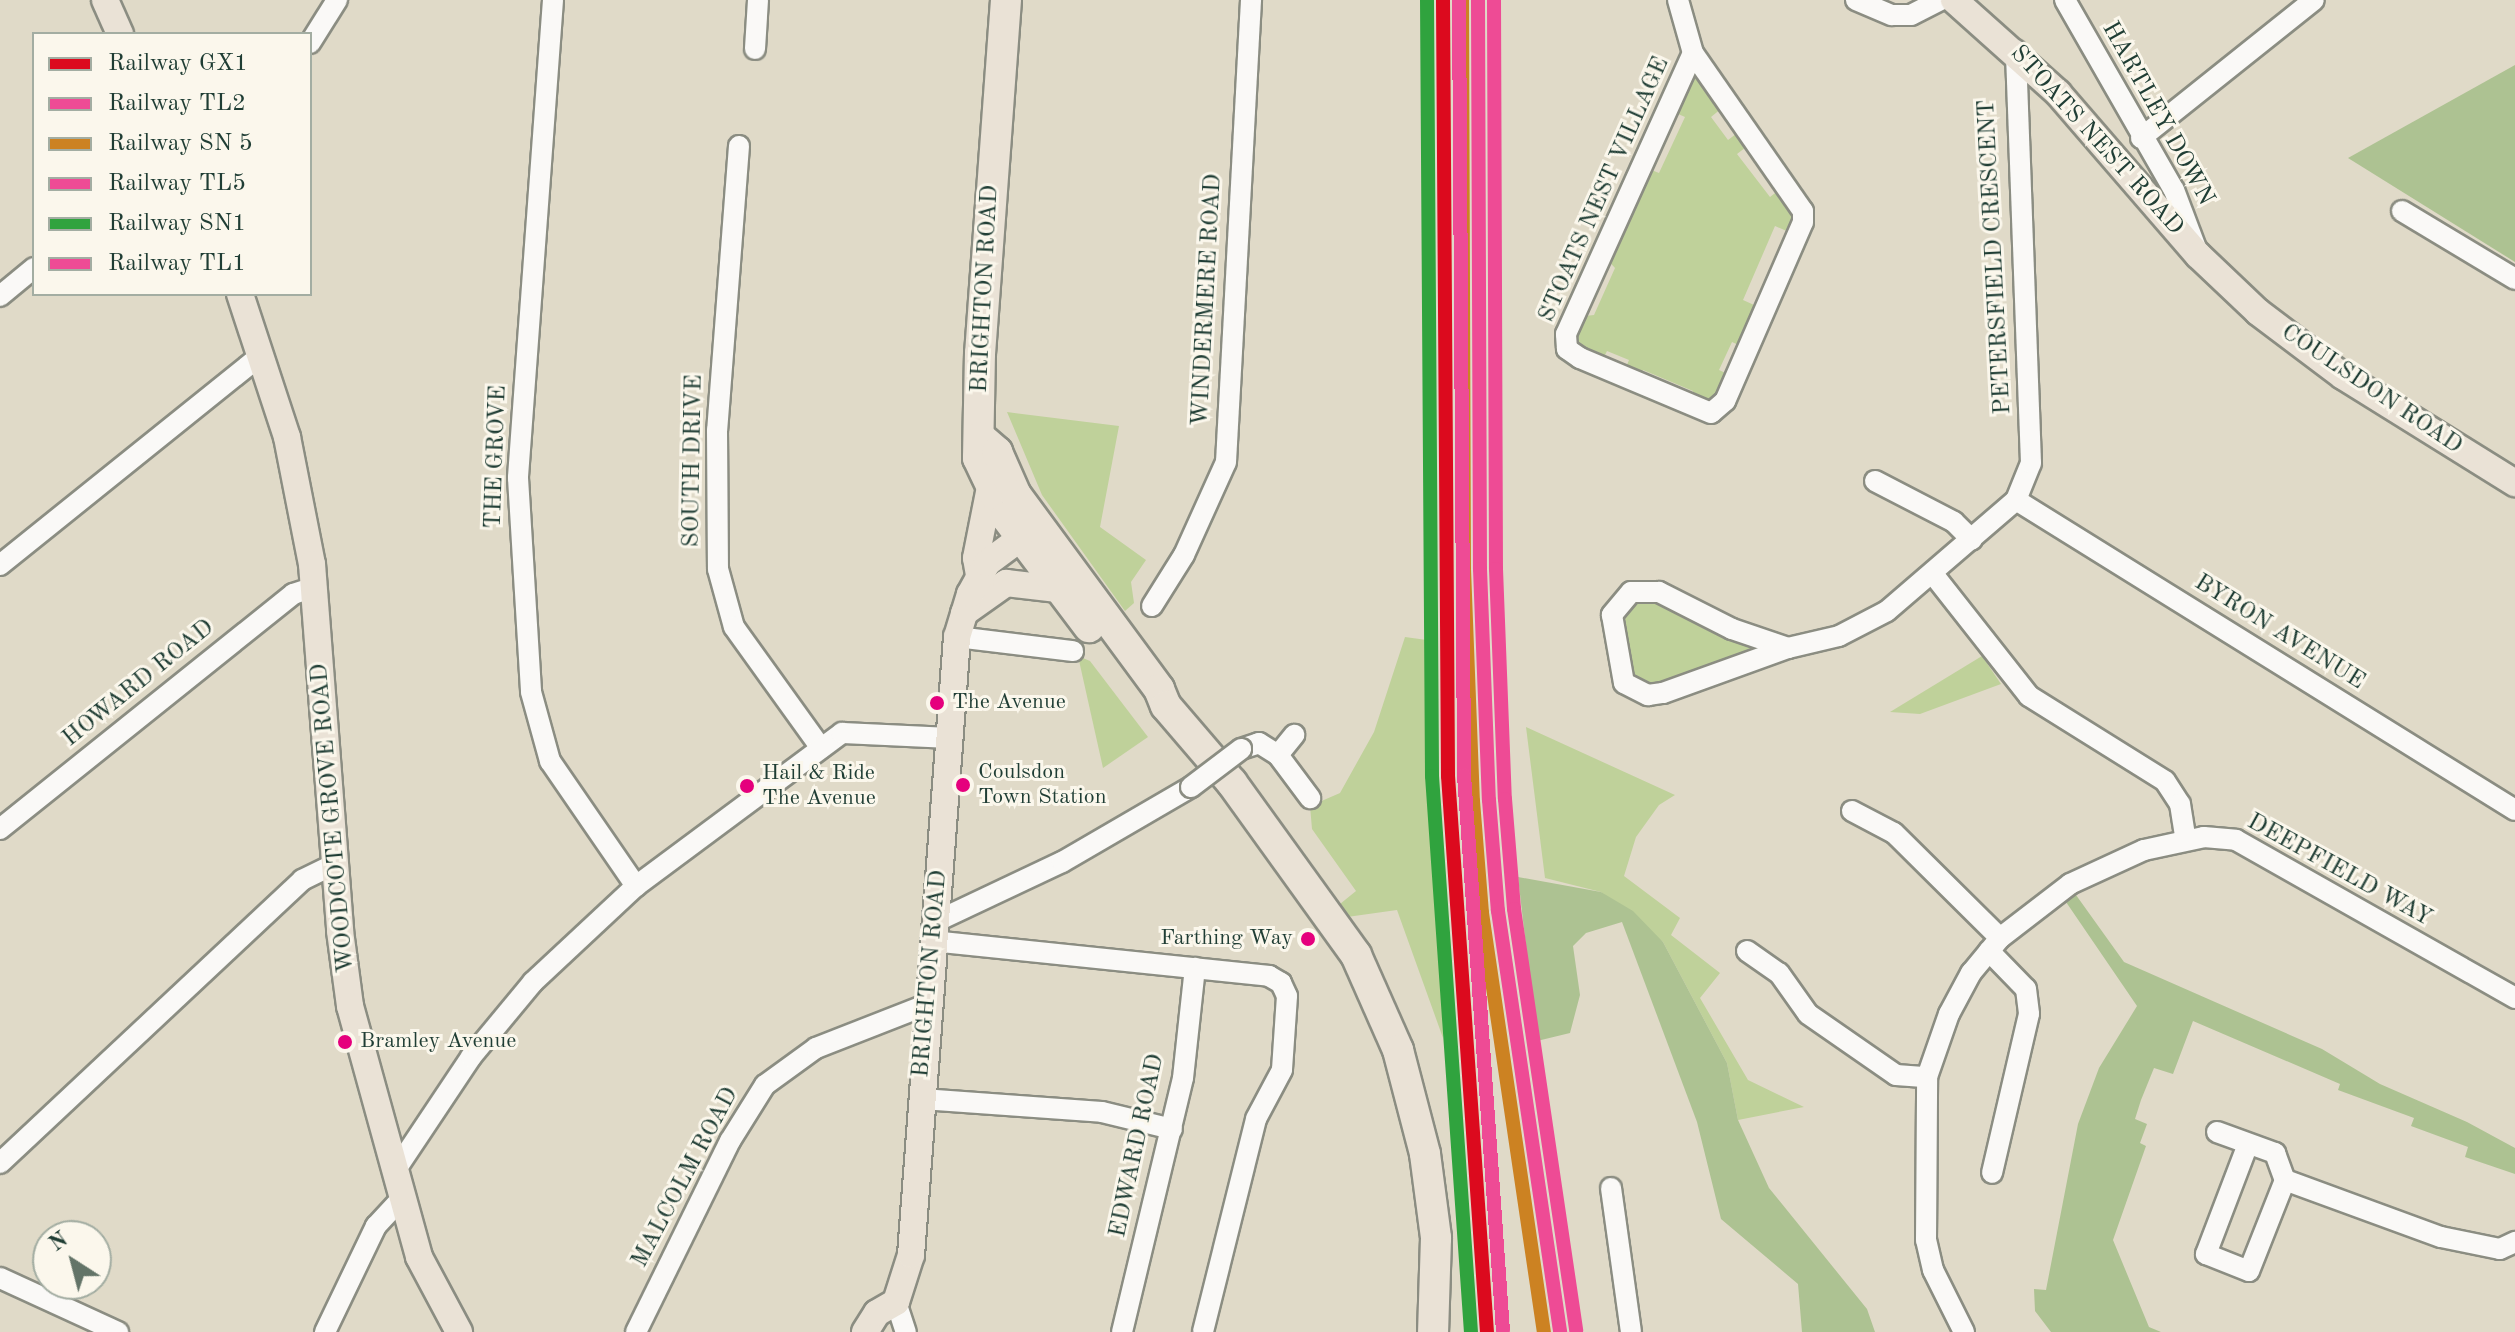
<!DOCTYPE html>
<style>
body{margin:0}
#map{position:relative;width:2515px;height:1332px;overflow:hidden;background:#e0dac8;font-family:"Old Standard TT",serif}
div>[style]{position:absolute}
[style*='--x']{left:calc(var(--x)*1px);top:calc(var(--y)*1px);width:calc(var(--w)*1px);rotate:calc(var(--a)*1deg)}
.green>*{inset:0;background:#bfd19a}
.forest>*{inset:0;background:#adc292}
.roads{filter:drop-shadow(2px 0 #8b8d82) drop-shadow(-2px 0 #8b8d82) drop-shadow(0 2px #8b8d82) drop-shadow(0 -2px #8b8d82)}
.minor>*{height:20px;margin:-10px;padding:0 10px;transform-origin:10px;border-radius:10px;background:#faf9f7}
.major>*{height:26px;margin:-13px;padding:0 13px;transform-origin:13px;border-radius:13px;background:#eae2d6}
.highway>*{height:30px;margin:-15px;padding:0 15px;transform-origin:15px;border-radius:15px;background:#eae2d6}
.bridges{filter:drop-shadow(2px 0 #8b8d82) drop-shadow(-2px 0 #8b8d82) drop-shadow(0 2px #8b8d82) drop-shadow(0 -2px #8b8d82)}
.minor-bridge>*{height:20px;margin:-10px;padding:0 10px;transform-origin:10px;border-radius:10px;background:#faf9f7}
.rail-1>*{height:14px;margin:-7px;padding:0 7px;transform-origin:7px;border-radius:7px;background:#dc0a1e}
.rail-2>*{height:14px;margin:-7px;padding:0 7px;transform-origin:7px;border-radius:7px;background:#ee4b95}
.rail-3>*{height:14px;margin:-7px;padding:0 7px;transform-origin:7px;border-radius:7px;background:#cc8222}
.rail-4>*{height:14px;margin:-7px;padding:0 7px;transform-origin:7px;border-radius:7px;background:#ee4b95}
.rail-5>*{height:14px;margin:-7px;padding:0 7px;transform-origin:7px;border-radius:7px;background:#30a33e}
.rail-6>*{height:14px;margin:-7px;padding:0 7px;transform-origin:7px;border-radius:7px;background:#ee4b95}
.dots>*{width:22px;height:22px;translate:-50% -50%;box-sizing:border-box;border:4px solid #fbf7ec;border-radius:50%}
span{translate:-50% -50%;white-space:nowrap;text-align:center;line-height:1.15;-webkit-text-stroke:6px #fbf7ec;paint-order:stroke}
.bus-label{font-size:22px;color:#1f3d34}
.left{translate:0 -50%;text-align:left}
.right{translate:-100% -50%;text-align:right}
.street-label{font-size:24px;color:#1f3d34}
.legend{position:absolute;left:32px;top:32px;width:280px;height:264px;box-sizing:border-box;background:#fbf7ec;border:2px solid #a3ada2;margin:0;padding:10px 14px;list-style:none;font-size:24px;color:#1f3d34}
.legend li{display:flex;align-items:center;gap:16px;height:40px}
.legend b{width:40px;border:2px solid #a3ada2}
.north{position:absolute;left:32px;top:1220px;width:80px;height:80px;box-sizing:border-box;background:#fbf7ec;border:2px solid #a3ada2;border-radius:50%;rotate:324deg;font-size:22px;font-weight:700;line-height:32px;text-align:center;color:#1f3d34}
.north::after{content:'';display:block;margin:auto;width:28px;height:36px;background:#637468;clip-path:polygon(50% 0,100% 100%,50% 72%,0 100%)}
</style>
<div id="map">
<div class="green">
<i style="clip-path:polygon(1693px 53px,1727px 104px,1711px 117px,1728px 140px,1744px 128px,1754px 141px,1737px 154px,1770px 197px,1787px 184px,1799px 201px,1796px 235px,1775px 226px,1743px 300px,1763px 309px,1747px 349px,1732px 342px,1719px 370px,1734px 377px,1725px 401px,1688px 406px,1693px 391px,1643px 370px,1637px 384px,1622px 377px,1629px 360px,1607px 351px,1599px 367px,1567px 349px,1575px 317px,1594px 315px,1615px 268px,1603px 255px,1644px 167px,1659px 173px,1685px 117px,1669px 110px)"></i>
<i style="clip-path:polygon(1007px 412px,1119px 426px,1100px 527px,1146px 560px,1131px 582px,1134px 603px,1125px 611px,1042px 495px)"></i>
<i style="clip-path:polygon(1642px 598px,1756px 645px,1758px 649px,1652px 687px,1632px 682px,1619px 632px,1624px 606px)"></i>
<i style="clip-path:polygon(1405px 637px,1434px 641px,1443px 1038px,1397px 910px,1347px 917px,1340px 904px,1356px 891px,1312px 829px,1310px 806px,1340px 793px,1374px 732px)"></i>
<i style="clip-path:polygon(1078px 656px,1090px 661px,1148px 737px,1103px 768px)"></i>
<i style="clip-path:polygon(1982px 656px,2001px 684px,1920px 714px,1890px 712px)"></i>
<i style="clip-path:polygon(1526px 727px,1675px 795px,1659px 805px,1636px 837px,1624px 876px,1680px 918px,1671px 935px,1720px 973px,1700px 998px,1748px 1080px,1804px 1107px,1738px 1120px,1727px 1063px,1663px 942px,1601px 892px,1545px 878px)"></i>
</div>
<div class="forest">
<i style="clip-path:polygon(2515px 65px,2515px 262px,2348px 158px)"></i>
<i style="clip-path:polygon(1518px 877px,1601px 892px,1633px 911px,1663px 942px,1727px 1063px,1738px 1120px,1769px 1188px,1867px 1309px,1875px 1332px,1802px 1332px,1798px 1284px,1721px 1219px,1697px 1122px,1622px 922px,1586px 933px,1573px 946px,1580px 995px,1570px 1033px,1537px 1041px)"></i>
<i style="clip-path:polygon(2076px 895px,2124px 962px,2322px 1049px,2380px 1084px,2467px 1122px,2515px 1148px,2515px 1174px,2465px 1157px,2468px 1147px,2411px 1126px,2414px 1118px,2338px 1090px,2340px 1084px,2193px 1021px,2173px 1074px,2154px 1068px,2141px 1100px,2135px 1119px,2147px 1124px,2140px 1143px,2146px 1146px,2113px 1240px,2149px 1327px,2161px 1332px,2051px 1332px,2035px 1311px,2034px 1289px,2046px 1290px,2078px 1124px,2099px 1068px,2137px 1006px,2066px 902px)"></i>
</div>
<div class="roads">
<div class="minor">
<i style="--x:553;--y:0;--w:479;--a:94.2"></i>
<i style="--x:518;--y:478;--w:214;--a:86.5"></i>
<i style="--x:531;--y:692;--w:72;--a:74.6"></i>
<i style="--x:550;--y:761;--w:152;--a:55.5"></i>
<i style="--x:1678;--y:0;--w:55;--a:74.2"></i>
<i style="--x:1693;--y:53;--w:193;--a:55.2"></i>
<i style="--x:1803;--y:211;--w:11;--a:90"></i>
<i style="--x:1803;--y:222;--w:195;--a:113.5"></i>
<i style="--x:1725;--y:401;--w:18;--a:139"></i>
<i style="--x:1711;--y:413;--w:142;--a:-157.2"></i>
<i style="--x:1580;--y:358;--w:16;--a:-145"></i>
<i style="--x:1567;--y:349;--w:15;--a:-94"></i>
<i style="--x:1566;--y:334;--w:308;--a:-65.7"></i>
<i style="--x:1856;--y:0;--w:39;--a:23"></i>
<i style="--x:1892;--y:15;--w:19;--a:0"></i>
<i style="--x:1911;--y:15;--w:33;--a:-27"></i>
<i style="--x:2065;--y:0;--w:219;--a:60.2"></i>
<i style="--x:2174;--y:190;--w:65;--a:69.3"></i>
<i style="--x:310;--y:43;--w:51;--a:-57.9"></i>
<i style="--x:755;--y:49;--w:49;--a:-86.5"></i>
<i style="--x:2141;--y:138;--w:221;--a:-38.6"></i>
<i style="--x:739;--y:146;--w:285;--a:94.4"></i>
<i style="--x:717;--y:430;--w:139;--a:89.6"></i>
<i style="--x:718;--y:569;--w:60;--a:74.6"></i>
<i style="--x:734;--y:627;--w:149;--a:54.3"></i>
<i style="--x:2402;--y:211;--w:132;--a:31"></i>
<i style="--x:0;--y:296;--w:44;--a:-39.5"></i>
<i style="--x:1875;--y:481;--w:89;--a:27.4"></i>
<i style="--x:1954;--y:522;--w:25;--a:45"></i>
<i style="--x:2016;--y:500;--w:587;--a:31.85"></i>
<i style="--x:0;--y:565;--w:336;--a:-38.8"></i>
<i style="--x:1933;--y:574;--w:155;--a:51.8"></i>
<i style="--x:2029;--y:696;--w:160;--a:32"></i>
<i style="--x:2165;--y:781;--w:27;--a:57"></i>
<i style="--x:2180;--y:804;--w:36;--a:81"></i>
<i style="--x:1152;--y:606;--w:60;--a:-57.9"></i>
<i style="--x:1184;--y:555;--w:102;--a:-65.7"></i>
<i style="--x:1226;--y:462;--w:463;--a:-86.9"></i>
<i style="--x:957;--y:637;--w:117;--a:6.9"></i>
<i style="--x:1788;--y:648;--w:59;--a:-161.3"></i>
<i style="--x:1732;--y:629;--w:82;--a:-153.1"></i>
<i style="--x:1659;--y:592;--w:28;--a:180"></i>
<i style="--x:1631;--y:592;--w:30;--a:130"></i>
<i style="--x:1612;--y:615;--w:69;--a:80"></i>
<i style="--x:1624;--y:683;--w:27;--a:27"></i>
<i style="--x:1648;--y:695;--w:15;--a:-8"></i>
<i style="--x:1663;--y:693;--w:133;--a:-19.8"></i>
<i style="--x:1788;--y:648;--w:52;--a:-13.2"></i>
<i style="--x:1839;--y:636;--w:54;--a:-27.5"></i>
<i style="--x:1887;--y:611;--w:170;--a:-40.7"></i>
<i style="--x:2016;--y:500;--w:40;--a:-68"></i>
<i style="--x:2031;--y:463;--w:413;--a:-92.1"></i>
<i style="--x:1241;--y:749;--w:19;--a:-18"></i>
<i style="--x:1259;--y:743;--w:22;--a:32"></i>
<i style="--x:1278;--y:755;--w:54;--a:53.3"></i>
<i style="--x:1278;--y:755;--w:26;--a:-51"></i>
<i style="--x:1852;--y:811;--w:47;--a:27.6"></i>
<i style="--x:1894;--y:833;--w:149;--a:44.7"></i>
<i style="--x:0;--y:829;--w:376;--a:-38.7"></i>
<i style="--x:293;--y:594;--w:22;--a:-18"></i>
<i style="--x:935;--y:922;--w:140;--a:-25.3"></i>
<i style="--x:1062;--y:862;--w:149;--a:-30.2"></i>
<i style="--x:932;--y:941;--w:339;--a:5.9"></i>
<i style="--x:1269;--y:976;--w:14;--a:30"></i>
<i style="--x:1281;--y:983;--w:14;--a:65"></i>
<i style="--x:1287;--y:996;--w:74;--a:93.9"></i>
<i style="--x:1282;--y:1070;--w:55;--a:118"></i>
<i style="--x:1256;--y:1119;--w:219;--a:104"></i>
<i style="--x:1747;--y:951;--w:39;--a:35"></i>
<i style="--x:1779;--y:973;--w:50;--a:54.7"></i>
<i style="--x:1808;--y:1014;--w:107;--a:34.7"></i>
<i style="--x:1896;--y:1075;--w:31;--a:4"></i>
<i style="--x:1989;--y:951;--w:53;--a:45.8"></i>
<i style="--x:2026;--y:989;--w:25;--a:83"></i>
<i style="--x:2029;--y:1014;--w:163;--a:103.1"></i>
<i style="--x:922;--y:1099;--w:180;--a:4.1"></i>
<i style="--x:1102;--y:1112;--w:72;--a:13.7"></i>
<i style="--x:2217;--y:1132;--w:62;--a:19.9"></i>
<i style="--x:2275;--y:1153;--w:29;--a:70"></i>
<i style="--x:2248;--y:1144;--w:118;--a:110.9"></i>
<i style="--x:2206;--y:1254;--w:46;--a:21.6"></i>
<i style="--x:2249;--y:1271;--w:98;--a:-68.4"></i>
<i style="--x:2285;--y:1180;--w:166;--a:20.1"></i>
<i style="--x:2441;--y:1237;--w:60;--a:11.5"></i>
<i style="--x:2500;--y:1249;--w:17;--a:-25"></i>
<i style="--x:0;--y:1163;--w:414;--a:-43.1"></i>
<i style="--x:302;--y:880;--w:37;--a:-26"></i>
<i style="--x:395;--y:1171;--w:137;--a:-56.3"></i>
<i style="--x:471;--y:1057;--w:97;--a:-50.4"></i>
<i style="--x:533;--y:982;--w:141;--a:-43"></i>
<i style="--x:636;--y:886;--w:257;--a:-36.6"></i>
<i style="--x:842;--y:733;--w:109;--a:2.6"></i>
<i style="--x:1611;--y:1188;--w:145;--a:82.1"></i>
<i style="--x:0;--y:1278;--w:130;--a:24.6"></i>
<i style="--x:896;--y:1302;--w:32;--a:72"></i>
<i style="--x:325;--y:1332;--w:118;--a:-64.3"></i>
<i style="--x:376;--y:1226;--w:37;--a:-47"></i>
<i style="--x:636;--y:1332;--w:213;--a:-63.8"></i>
<i style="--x:730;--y:1141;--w:66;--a:-58"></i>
<i style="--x:765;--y:1085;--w:63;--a:-36"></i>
<i style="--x:816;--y:1048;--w:120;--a:-21.4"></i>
<i style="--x:1122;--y:1332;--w:261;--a:-76.5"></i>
<i style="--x:1183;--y:1078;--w:111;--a:-83.8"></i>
<i style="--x:1964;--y:1332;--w:69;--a:-116.6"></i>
<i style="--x:1933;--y:1270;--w:31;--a:-103"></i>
<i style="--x:1926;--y:1240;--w:163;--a:-89.6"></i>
<i style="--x:1927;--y:1077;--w:67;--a:-70.8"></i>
<i style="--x:1949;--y:1014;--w:47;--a:-61.8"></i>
<i style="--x:1971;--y:973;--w:45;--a:-50.4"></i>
<i style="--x:2000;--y:938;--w:88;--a:-37.6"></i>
<i style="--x:2070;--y:884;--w:81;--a:-24.7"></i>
<i style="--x:2144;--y:850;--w:61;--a:-12.2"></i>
<i style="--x:2204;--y:837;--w:32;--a:5"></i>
<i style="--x:2236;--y:840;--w:321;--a:29.5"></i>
</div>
<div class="major">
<i style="--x:105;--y:0;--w:37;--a:66"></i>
<i style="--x:1954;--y:0;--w:140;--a:41.8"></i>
<i style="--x:2058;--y:93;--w:214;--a:49.2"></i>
<i style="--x:2198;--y:255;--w:83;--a:43.5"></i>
<i style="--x:2258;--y:312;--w:106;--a:37"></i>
<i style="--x:2343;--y:376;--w:203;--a:31.9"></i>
<i style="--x:240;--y:294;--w:151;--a:71.8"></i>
<i style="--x:287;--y:437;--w:129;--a:78.9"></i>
<i style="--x:312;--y:564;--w:368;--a:85.6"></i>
<i style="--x:340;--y:931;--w:76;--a:82.4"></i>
<i style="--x:350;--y:1006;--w:260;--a:74.6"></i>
<i style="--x:419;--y:1257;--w:85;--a:61.9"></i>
<i style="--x:979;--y:575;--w:17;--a:-100"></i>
<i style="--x:976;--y:558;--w:72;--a:-78.8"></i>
<i style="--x:964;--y:613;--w:52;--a:-35.5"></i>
<i style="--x:1006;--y:583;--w:52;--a:6.6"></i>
<i style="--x:865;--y:1332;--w:22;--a:-58"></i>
<i style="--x:877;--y:1313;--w:22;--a:-30"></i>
<i style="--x:896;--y:1302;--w:49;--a:-72.3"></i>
<i style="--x:911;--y:1255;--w:620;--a:-85.74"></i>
<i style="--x:957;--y:637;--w:45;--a:-73.2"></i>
<i style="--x:970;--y:594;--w:35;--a:-61"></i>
<i style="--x:987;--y:563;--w:62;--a:-36.5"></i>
</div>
<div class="highway">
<i style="--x:1006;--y:0;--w:354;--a:94.2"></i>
<i style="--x:980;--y:353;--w:105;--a:91.1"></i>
<i style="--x:978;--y:458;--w:65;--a:64.6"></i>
<i style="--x:1006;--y:517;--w:138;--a:53"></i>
<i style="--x:980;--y:437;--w:23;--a:41"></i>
<i style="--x:997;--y:452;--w:47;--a:66.2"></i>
<i style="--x:1016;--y:495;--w:241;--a:53.6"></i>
<i style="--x:1159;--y:689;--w:18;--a:68"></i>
<i style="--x:1166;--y:706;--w:101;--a:49.4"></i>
<i style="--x:1232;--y:783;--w:212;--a:54.2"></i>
<i style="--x:1356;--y:955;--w:104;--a:66.1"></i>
<i style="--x:1398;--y:1050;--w:107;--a:75.4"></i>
<i style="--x:1425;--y:1154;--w:85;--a:82.5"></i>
<i style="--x:1436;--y:1238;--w:94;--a:91.8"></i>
</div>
</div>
<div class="bridges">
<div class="minor-bridge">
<i style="--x:1191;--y:787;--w:63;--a:-37.2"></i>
</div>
</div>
<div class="rail-1">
<i style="--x:1443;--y:0;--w:776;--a:89.63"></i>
<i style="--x:1448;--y:776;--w:557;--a:85.99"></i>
</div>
<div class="rail-2">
<i style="--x:1478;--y:0;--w:569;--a:89.8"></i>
<i style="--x:1480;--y:569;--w:231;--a:87.8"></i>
<i style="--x:1489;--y:800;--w:111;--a:85.4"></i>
<i style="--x:1498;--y:911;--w:426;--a:81.6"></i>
</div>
<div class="rail-3">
<i style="--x:1462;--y:0;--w:569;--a:89.8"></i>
<i style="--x:1464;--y:569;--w:232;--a:87.8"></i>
<i style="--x:1473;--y:801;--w:112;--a:85.4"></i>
<i style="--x:1482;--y:913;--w:424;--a:81.6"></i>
</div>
<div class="rail-4">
<i style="--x:1494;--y:0;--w:569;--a:89.8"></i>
<i style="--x:1496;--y:569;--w:230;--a:87.8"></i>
<i style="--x:1505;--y:799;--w:110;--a:85.3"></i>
<i style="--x:1514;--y:909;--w:426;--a:81.6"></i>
</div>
<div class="rail-5">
<i style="--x:1427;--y:0;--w:776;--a:89.63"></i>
<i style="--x:1432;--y:776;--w:557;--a:85.99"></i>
</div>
<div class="rail-6">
<i style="--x:1459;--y:0;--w:775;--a:89.63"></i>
<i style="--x:1464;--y:775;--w:557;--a:85.99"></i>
</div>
<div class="dots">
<i style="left:937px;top:703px;background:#e5007d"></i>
<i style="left:963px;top:785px;background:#e5007d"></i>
<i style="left:747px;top:786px;background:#e5007d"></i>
<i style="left:1308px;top:939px;background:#e5007d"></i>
<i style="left:345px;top:1042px;background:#e5007d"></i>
</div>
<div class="bus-label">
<span class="left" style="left:952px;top:703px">The Avenue</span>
<span class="left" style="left:978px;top:785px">Coulsdon<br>Town Station</span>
<span class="left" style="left:762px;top:786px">Hail &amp; Ride<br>The Avenue</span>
<span class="right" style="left:1293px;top:939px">Farthing Way</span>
<span class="left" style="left:360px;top:1042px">Bramley Avenue</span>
</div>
<div class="street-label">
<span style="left:2157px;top:114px;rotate:61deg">HARTLEY DOWN</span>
<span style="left:2096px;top:141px;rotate:48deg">STOATS NEST ROAD</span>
<span style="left:1605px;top:190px;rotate:-66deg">STOATS NEST VILLAGE</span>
<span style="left:1996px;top:257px;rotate:-93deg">PETERSFIELD CRESCENT</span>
<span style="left:986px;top:289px;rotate:-87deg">BRIGHTON ROAD</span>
<span style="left:1208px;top:300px;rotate:-87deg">WINDERMERE ROAD</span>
<span style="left:2371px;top:390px;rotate:34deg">COULSDON ROAD</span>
<span style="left:497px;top:457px;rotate:-88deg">THE GROVE</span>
<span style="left:694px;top:461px;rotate:-89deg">SOUTH DRIVE</span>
<span style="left:2279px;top:633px;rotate:32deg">BYRON AVENUE</span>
<span style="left:139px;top:684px;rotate:-39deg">HOWARD ROAD</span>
<span style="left:334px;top:818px;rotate:-95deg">WOODCOTE GROVE ROAD</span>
<span style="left:2339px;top:871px;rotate:29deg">DEEPFIELD WAY</span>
<span style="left:931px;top:974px;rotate:-85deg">BRIGHTON ROAD</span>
<span style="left:1138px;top:1146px;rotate:-78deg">EDWARD ROAD</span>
<span style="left:686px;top:1178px;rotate:-62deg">MALCOLM ROAD</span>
</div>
<ul class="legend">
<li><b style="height:10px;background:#dc0a1e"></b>Railway GX1</li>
<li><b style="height:10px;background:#ee4b95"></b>Railway TL2</li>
<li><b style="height:10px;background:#cc8222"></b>Railway SN 5</li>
<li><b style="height:10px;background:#ee4b95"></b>Railway TL5</li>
<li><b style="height:10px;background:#30a33e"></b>Railway SN1</li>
<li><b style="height:10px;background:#ee4b95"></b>Railway TL1</li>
</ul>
<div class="north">N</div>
</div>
